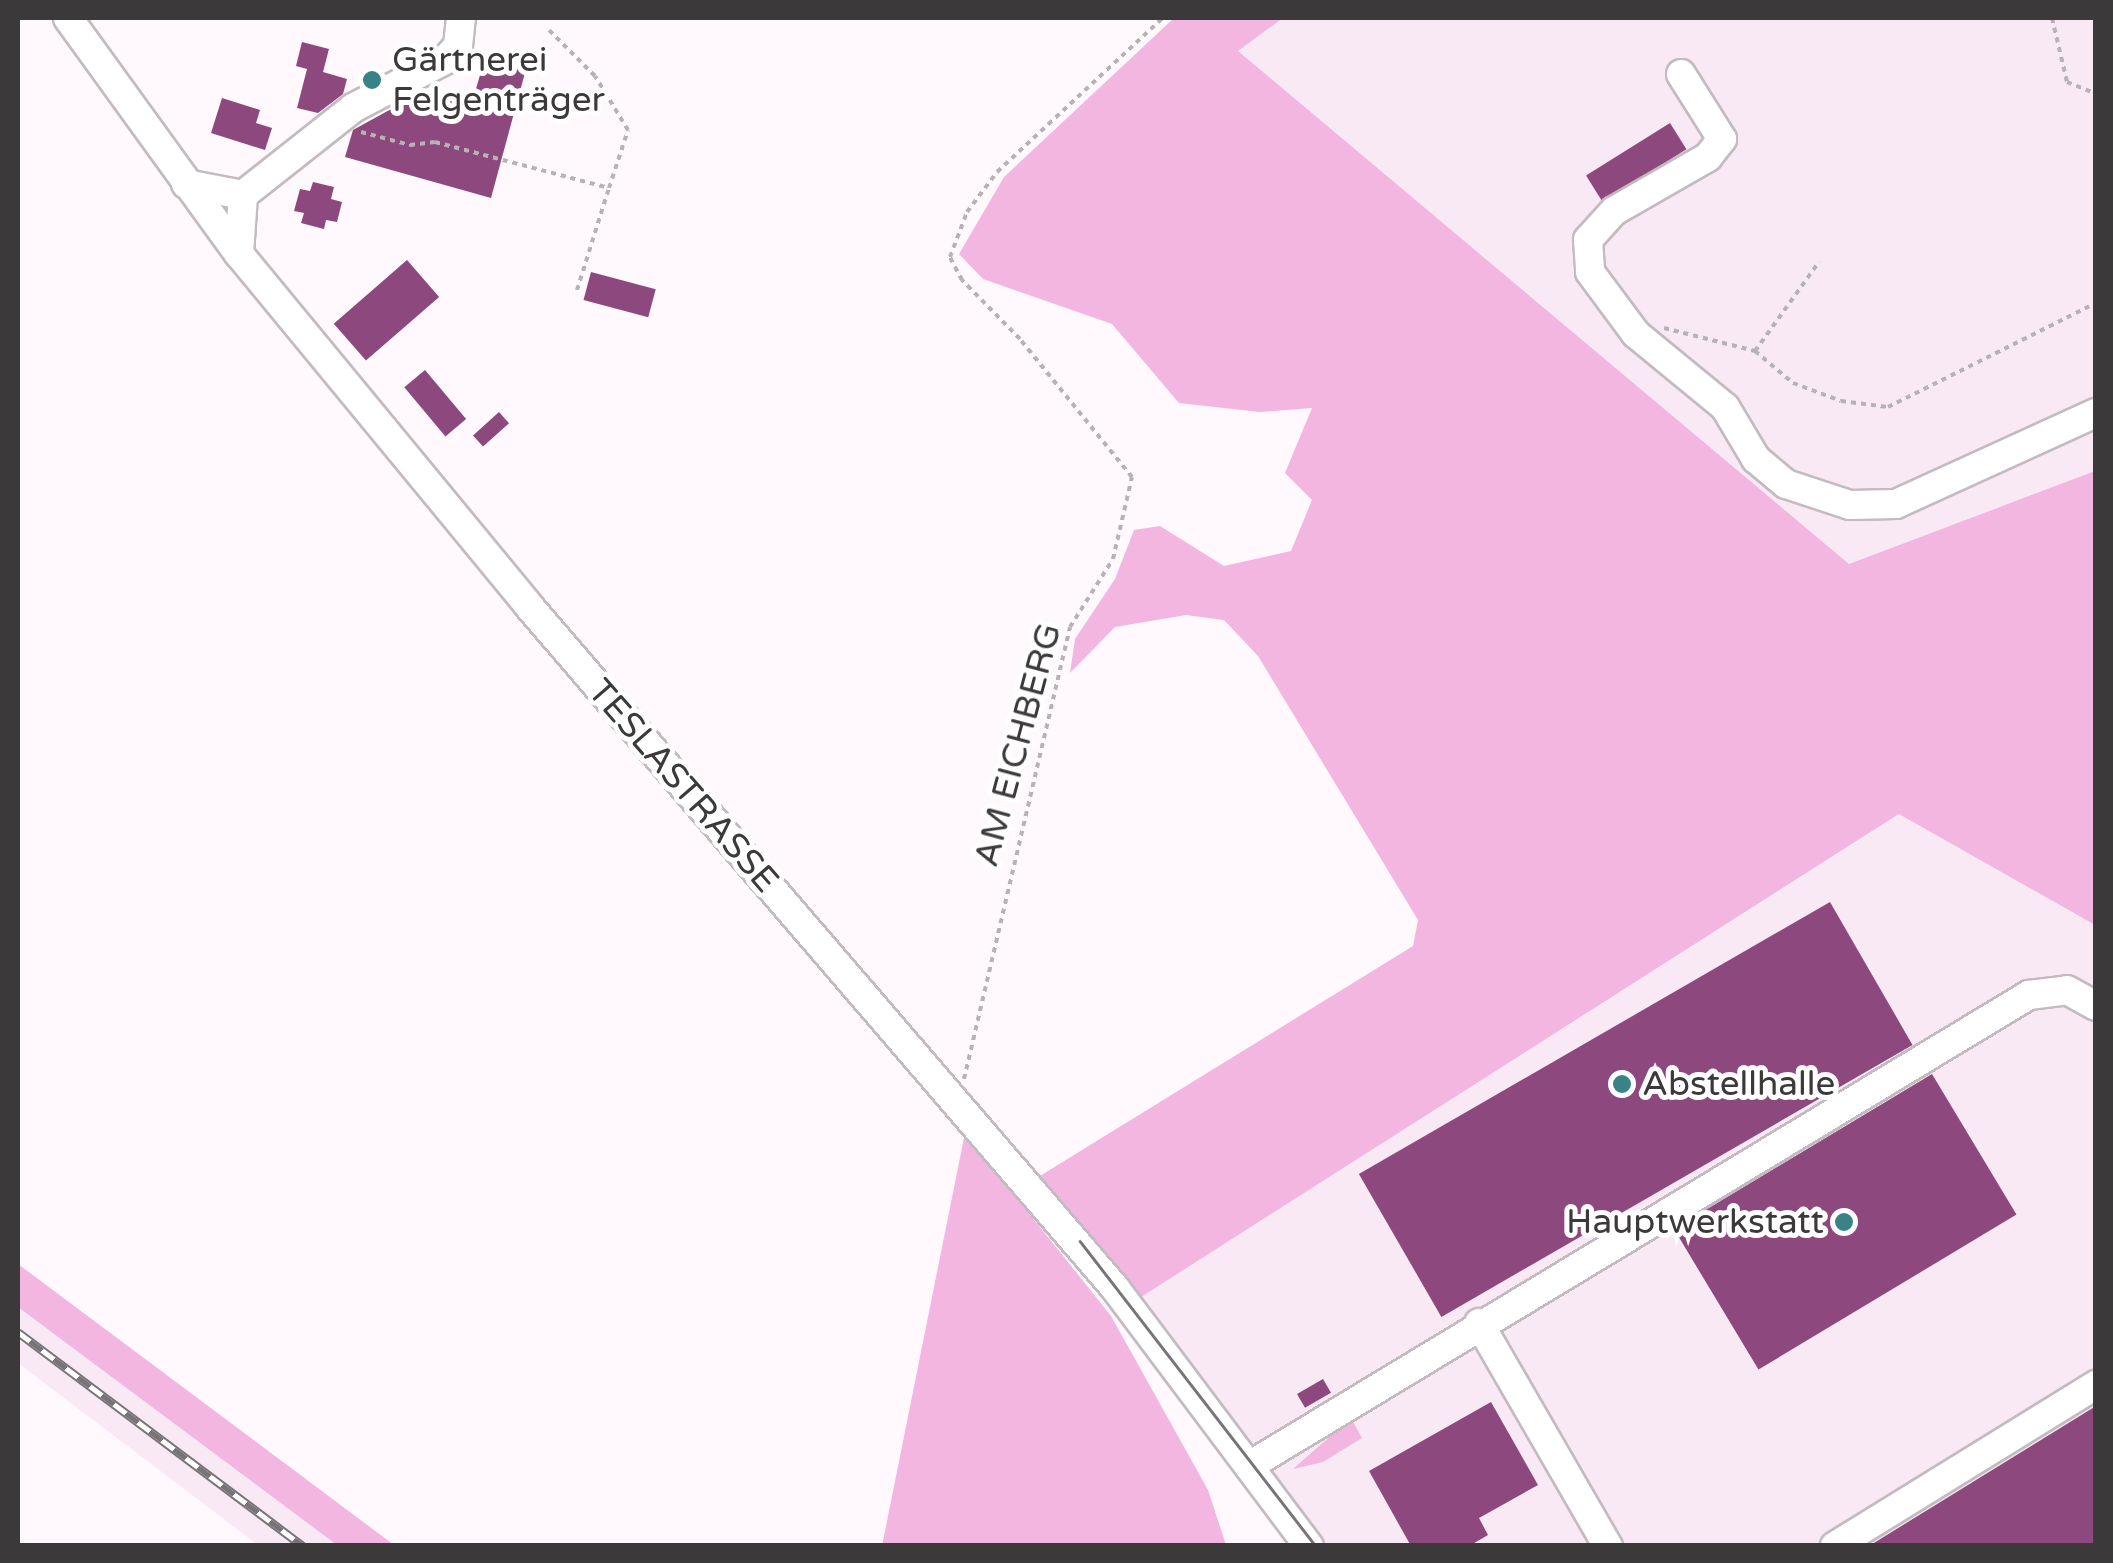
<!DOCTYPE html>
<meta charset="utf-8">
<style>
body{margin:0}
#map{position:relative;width:2113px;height:1563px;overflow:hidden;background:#fff8fd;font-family:"Varela Round",sans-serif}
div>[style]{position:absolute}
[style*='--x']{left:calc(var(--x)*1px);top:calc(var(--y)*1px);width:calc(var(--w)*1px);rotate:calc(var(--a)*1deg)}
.built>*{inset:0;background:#f8e9f4}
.green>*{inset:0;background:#f2b6e1}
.building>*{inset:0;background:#8d487d;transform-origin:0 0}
.path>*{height:4px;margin-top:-2px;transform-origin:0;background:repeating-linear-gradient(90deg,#b7b2b6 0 5px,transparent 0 10px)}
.roads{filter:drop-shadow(2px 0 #c3bbc0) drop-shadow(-2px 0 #c3bbc0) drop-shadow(0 2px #c3bbc0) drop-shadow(0 -2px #c3bbc0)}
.minor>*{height:28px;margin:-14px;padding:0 14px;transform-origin:14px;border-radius:14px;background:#fff}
.tram>*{height:2.5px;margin:-1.25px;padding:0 1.25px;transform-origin:1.25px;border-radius:1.25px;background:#777376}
.rail>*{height:9px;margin-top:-4.5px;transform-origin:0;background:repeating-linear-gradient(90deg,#fff 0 15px,#777376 0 30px);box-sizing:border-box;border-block:2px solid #777376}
.dots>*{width:28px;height:28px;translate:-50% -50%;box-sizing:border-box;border:5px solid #fff;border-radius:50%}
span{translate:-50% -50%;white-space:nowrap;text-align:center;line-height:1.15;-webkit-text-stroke:10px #fff;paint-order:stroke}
.poi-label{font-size:35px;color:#3c393b}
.left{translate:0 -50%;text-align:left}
.right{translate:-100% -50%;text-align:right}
.street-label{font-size:35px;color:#3c393b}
.frame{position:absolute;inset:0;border:20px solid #3c393b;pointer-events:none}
</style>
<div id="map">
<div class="built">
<i style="clip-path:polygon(1283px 18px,2095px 18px,2095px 471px,1849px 564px,1238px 51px)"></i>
<i style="clip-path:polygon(1900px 814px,2095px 925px,2095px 1545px,1321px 1545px,1138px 1299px)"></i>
<i style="clip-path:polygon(18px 1307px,334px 1540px,337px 1545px,258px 1545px,18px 1363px)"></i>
</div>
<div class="green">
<i style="clip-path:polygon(1174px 18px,1283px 18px,1238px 51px,1849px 564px,2095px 471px,2095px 925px,1899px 814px,1138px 1299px,1035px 1179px,1413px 946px,1418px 920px,1258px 656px,1224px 620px,1186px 615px,1115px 627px,1070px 673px,1075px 639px,1115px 579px,1134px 530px,1160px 526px,1224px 566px,1291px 551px,1312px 500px,1285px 473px,1312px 408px,1260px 412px,1179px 403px,1112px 324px,983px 279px,959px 254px,1004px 177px)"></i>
<i style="clip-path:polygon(965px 1133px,1111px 1316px,1208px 1490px,1226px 1545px,882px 1546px)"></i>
<i style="clip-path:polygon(18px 1264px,394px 1545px,337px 1545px,18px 1307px)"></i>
<i style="clip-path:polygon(1351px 1418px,1362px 1438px,1323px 1462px,1293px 1469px)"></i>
</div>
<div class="building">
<i style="clip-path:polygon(302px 42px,329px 49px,323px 72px,347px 79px,343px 94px,318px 113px,297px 108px,307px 69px,296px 66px)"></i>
<i style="clip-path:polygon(485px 58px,526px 69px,491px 198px,345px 157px,353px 130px,424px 91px,473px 99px)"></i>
<i style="clip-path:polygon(222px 98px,260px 110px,256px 123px,272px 128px,265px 150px,211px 133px)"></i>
<i style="left:1670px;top:123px;width:31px;height:99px;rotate:58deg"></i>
<i style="clip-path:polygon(313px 182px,334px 187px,331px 199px,342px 202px,337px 222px,326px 220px,324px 229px,301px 223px,304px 213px,294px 211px,300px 189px,310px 191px)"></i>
<i style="left:407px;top:260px;width:49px;height:97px;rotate:49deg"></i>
<i style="left:591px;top:272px;width:67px;height:29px;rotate:15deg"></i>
<i style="left:425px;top:370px;width:64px;height:27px;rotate:50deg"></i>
<i style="left:499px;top:412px;width:15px;height:35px;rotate:48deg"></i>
<i style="left:1830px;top:902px;width:165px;height:544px;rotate:60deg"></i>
<i style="left:1932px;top:1074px;width:164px;height:301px;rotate:59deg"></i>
<i style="left:1323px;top:1379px;width:16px;height:30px;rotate:60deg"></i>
<i style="clip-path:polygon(1491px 1402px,1538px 1485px,1479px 1518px,1488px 1535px,1469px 1546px,1411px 1546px,1369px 1471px)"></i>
<i style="clip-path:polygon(2096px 1406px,2096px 1546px,1869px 1546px)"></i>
</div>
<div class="path">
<i style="--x:2052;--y:18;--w:66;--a:76.8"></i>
<i style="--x:2067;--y:82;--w:31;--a:22"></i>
<i style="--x:361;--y:132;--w:51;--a:14.9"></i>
<i style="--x:410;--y:145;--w:25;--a:-7"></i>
<i style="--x:435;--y:142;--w:180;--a:14.8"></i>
<i style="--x:609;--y:188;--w:61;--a:-71.9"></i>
<i style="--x:628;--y:130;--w:63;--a:-121.4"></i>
<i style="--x:595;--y:76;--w:66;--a:-135"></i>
<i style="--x:577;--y:290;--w:107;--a:-72.6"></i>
<i style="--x:1664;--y:328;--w:94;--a:14.2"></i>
<i style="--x:1755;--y:351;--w:50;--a:40.1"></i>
<i style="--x:1793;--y:383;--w:51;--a:20.6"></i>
<i style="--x:1841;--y:401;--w:47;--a:7.3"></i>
<i style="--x:1888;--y:407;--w:233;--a:-26.6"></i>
<i style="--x:1755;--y:351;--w:110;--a:-54.3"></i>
<i style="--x:964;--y:1079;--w:464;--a:-76.8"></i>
<i style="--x:1070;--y:627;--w:80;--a:-57.7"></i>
<i style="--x:1113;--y:559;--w:84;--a:-77"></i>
<i style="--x:1132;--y:477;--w:178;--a:-129.1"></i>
<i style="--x:1020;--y:339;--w:83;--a:-134.5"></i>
<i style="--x:962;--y:280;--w:26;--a:-118"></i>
<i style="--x:950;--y:257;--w:48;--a:-69.3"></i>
<i style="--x:967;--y:212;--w:50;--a:-53.1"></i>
<i style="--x:997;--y:172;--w:226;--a:-42.9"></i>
</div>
<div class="roads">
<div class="minor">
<i style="--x:68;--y:18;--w:291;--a:54.1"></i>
<i style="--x:239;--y:254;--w:455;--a:50.5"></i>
<i style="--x:528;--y:605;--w:901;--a:49.32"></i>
<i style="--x:1115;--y:1288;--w:323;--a:53.1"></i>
<i style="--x:1681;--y:74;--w:77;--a:57.8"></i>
<i style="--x:1722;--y:139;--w:23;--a:128"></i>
<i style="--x:1708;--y:157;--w:108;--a:150.1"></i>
<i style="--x:1614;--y:211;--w:39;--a:132"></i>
<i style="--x:1588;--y:240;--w:32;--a:86"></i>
<i style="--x:1590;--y:272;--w:77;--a:53.4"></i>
<i style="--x:1636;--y:334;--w:115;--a:39.4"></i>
<i style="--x:1725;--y:407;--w:61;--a:59.2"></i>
<i style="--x:1756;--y:459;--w:39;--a:40"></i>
<i style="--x:1786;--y:484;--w:67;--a:18.2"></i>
<i style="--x:1850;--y:505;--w:46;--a:-1.2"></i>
<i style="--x:1896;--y:504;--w:220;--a:-24.5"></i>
<i style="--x:186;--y:184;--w:58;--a:10.9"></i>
<i style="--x:243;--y:195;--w:140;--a:-38.3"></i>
<i style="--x:353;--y:108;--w:104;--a:-27.6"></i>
<i style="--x:445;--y:60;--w:19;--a:-47"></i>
<i style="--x:458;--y:46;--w:28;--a:-84"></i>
<i style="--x:239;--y:254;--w:59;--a:-86.1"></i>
<i style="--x:1479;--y:1323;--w:258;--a:60"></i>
<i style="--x:1249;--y:1466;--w:911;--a:-31.13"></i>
<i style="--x:2029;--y:995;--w:38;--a:-7"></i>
<i style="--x:2067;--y:990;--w:33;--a:29"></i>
<i style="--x:1835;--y:1546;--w:307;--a:-31.7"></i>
</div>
</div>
<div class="tram">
<i style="--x:1080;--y:1241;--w:386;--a:52.3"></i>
</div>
<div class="rail">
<i style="--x:18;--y:1332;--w:356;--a:36.9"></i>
</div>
<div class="dots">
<i style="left:372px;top:80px;background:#398285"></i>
<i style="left:1622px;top:1084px;background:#398285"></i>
<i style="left:1844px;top:1222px;background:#398285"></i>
</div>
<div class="poi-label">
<span class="left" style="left:392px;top:80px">Gärtnerei<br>Felgenträger</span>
<span class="left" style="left:1642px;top:1084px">Abstellhalle</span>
<span class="right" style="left:1824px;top:1222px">Hauptwerkstatt</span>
</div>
<div class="street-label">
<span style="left:1018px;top:745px;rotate:-75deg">AM EICHBERG</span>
<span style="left:683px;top:786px;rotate:49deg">TESLASTRASSE</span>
</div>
<div class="frame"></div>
</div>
